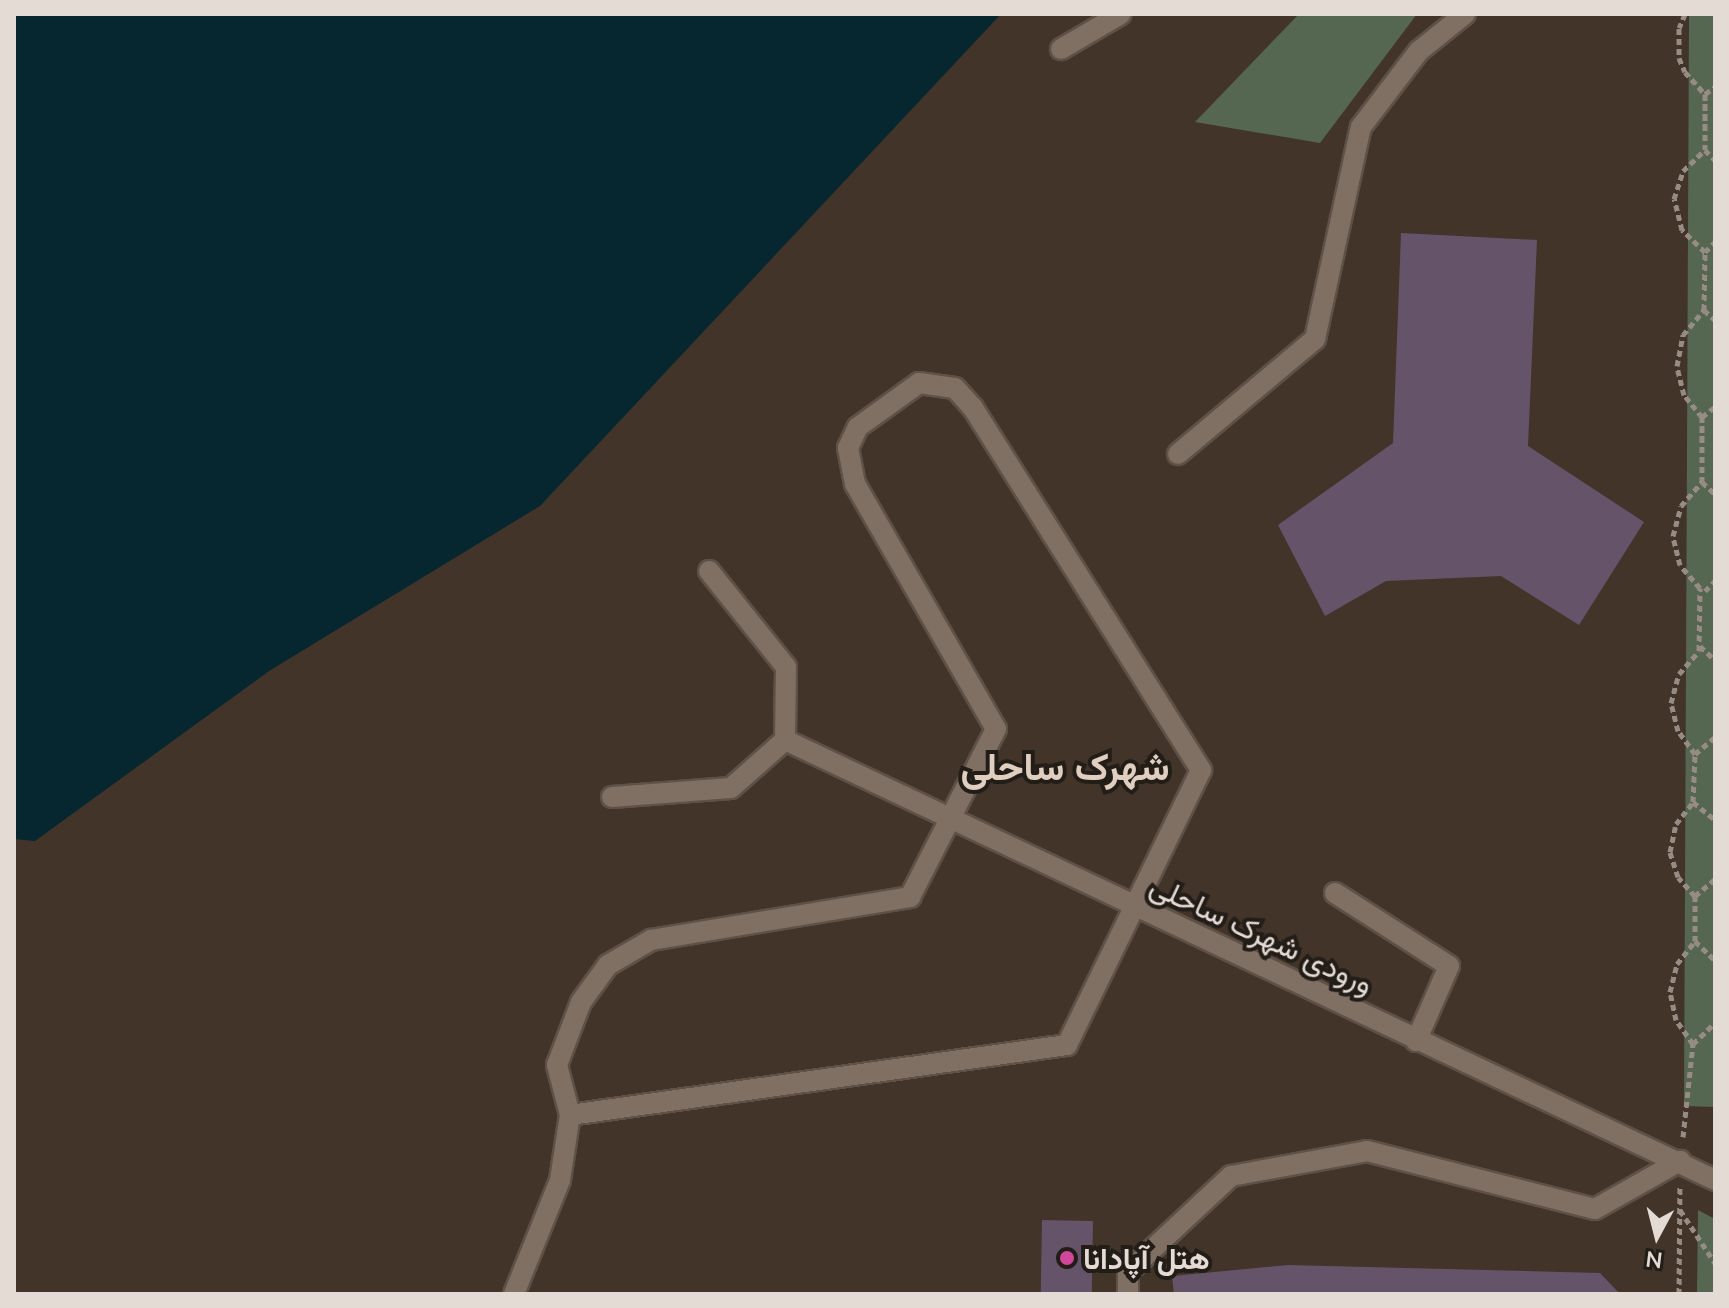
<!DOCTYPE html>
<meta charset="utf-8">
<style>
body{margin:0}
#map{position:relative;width:1729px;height:1308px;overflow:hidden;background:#423429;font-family:Mulish,Vazirmatn,sans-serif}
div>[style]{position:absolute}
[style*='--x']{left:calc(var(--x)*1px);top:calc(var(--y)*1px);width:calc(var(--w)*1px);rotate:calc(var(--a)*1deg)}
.green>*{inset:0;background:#566751}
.water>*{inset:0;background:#062630}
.building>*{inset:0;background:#645369;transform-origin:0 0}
.path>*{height:5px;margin-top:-2.5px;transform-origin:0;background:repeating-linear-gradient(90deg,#978c83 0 6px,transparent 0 10px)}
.roads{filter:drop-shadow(2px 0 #5d5148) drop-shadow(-2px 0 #5d5148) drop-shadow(0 2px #5d5148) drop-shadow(0 -2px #5d5148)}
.minor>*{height:20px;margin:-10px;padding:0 10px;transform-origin:10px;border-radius:10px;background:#806f63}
.dots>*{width:22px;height:22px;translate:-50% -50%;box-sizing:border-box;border:4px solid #231d18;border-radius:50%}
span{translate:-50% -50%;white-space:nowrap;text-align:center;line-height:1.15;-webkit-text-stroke:8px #231d18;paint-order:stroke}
.street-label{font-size:30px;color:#e4dbd4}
.poi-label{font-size:30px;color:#e4dbd4;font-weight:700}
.left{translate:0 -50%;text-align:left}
.district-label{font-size:38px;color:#e0cec0;font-weight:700}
.frame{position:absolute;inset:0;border:16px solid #e4dbd4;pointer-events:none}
.north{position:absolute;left:1617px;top:1196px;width:80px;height:80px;-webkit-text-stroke:6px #231d18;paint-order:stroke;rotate:187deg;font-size:22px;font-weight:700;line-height:32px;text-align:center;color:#e4dbd4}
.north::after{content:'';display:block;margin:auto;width:28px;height:36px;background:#e4dbd4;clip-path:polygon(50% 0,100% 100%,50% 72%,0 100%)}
</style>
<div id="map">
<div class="green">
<i style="clip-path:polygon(1299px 14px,1417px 14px,1320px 143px,1195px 122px)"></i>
<i style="clip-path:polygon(1689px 14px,1715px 14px,1715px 1107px,1684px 1106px)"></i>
<i style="clip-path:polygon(1698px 1210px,1715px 1219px,1715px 1294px,1697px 1294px)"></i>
</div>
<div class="water">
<i style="clip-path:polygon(14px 14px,1001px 14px,540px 506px,269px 671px,35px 841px,14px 839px)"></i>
</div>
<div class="building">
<i style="clip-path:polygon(1401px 233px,1537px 240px,1528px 446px,1644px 522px,1579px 625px,1501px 576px,1386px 581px,1325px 616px,1278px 525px,1393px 443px)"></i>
<i style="left:1042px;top:1220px;width:51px;height:74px;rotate:1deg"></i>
<i style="clip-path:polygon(1288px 1265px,1600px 1273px,1620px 1294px,1174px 1294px,1172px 1276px)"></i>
</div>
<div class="path">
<i style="--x:1685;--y:14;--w:15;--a:113"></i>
<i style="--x:1679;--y:28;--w:30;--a:90"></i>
<i style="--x:1679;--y:58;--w:15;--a:67"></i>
<i style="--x:1685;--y:72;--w:30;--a:48"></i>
<i style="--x:1705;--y:94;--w:12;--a:-35"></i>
<i style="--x:1705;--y:150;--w:14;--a:45"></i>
<i style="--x:1705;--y:252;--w:32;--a:-136"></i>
<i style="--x:1682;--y:230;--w:32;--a:-104"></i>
<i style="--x:1674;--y:199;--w:29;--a:-72"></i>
<i style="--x:1683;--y:171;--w:30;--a:-44"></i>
<i style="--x:1705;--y:150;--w:56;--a:-90"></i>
<i style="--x:1704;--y:310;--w:15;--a:42"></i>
<i style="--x:1702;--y:417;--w:16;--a:-38"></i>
<i style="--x:1702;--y:482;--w:18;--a:43"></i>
<i style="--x:1705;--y:591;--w:14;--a:-45"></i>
<i style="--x:1700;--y:646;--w:21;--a:43"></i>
<i style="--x:1695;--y:754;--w:26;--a:-40"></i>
<i style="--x:1693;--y:802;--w:28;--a:39"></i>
<i style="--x:1695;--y:896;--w:26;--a:-40"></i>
<i style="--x:1695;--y:941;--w:28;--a:44"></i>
<i style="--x:1693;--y:1044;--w:29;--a:-125"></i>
<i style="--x:1676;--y:1020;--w:29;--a:-102"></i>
<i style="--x:1670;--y:992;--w:29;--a:-76"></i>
<i style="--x:1677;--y:964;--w:29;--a:-52"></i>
<i style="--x:1695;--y:941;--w:45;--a:-90"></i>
<i style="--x:1695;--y:896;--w:25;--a:-132"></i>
<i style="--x:1678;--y:877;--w:26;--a:-108"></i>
<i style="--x:1670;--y:852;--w:29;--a:-78"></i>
<i style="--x:1676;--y:824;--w:28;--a:-52"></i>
<i style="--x:1693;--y:802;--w:48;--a:-87.6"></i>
<i style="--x:1695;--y:754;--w:29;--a:-126"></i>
<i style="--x:1678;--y:731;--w:29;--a:-104"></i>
<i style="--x:1671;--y:703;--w:30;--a:-75"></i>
<i style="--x:1679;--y:674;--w:30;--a:-49"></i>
<i style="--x:1699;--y:651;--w:63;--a:-89.1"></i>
<i style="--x:1700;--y:588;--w:30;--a:-131"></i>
<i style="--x:1680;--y:565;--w:30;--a:-104"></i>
<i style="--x:1673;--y:536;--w:31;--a:-75"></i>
<i style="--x:1681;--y:506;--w:32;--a:-49"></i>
<i style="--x:1702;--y:482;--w:65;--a:-90"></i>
<i style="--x:1702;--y:417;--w:28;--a:-129"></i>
<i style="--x:1684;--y:395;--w:30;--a:-104"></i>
<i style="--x:1677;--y:366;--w:32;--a:-79"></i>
<i style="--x:1683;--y:335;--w:33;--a:-50"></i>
<i style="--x:1704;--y:310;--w:58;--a:-89"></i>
<i style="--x:1705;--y:252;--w:14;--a:-45"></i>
<i style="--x:1683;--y:1137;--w:94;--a:-83.9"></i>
<i style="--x:1693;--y:1044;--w:30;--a:-44"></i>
<i style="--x:1680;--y:1210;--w:64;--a:56.6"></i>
<i style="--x:1679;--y:1294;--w:107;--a:-89.5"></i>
</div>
<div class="roads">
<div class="minor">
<i style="--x:1061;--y:49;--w:69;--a:-30.3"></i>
<i style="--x:1178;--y:454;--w:179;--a:-40"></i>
<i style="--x:1315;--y:339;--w:217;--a:-77.8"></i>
<i style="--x:1361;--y:127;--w:96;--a:-52.7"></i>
<i style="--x:1419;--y:51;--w:59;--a:-38.8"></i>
<i style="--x:785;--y:740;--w:1029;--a:25.32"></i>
<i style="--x:612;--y:797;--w:119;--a:-4.3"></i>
<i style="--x:731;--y:788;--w:72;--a:-41.6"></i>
<i style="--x:785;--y:740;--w:73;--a:-89.2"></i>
<i style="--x:786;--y:667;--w:123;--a:-128.7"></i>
<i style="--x:1335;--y:893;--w:135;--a:32.6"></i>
<i style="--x:1449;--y:966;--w:82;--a:113.7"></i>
<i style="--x:514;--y:1294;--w:123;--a:-68"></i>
<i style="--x:560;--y:1180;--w:66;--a:-81.3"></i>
<i style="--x:570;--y:1115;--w:52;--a:-104.6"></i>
<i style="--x:557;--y:1065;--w:67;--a:-69.1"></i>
<i style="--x:581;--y:1002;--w:46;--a:-53.9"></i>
<i style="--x:608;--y:965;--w:50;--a:-30.2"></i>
<i style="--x:651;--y:940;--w:263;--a:-9.4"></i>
<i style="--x:910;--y:897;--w:189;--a:-62.9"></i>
<i style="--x:996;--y:729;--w:283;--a:-119.9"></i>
<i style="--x:855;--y:484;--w:37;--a:-101"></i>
<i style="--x:848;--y:448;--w:23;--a:-65"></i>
<i style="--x:858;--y:427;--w:75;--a:-35.8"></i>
<i style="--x:919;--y:383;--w:36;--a:8"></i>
<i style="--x:955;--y:388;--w:27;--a:48"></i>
<i style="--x:973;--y:408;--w:428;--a:57.8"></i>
<i style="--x:1201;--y:770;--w:306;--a:116"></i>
<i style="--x:1067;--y:1045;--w:502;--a:171.98"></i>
<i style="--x:1128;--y:1294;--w:22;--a:-90"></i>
<i style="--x:1128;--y:1272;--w:141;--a:-43"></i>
<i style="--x:1231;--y:1176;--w:138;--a:-10.4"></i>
<i style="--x:1367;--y:1151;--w:235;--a:14.3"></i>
<i style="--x:1595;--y:1209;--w:98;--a:-29.5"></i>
</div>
</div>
<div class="dots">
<i style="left:1067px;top:1258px;background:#d1479c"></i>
</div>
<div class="street-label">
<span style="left:1262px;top:934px;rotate:25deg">ورودی شهرک ساحلی</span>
</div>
<div class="poi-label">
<span class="left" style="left:1083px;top:1258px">هتل آپادانا</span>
</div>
<div class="district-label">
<span style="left:1065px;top:767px">شهرک ساحلی</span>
</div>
<div class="frame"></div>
<div class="north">N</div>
</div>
